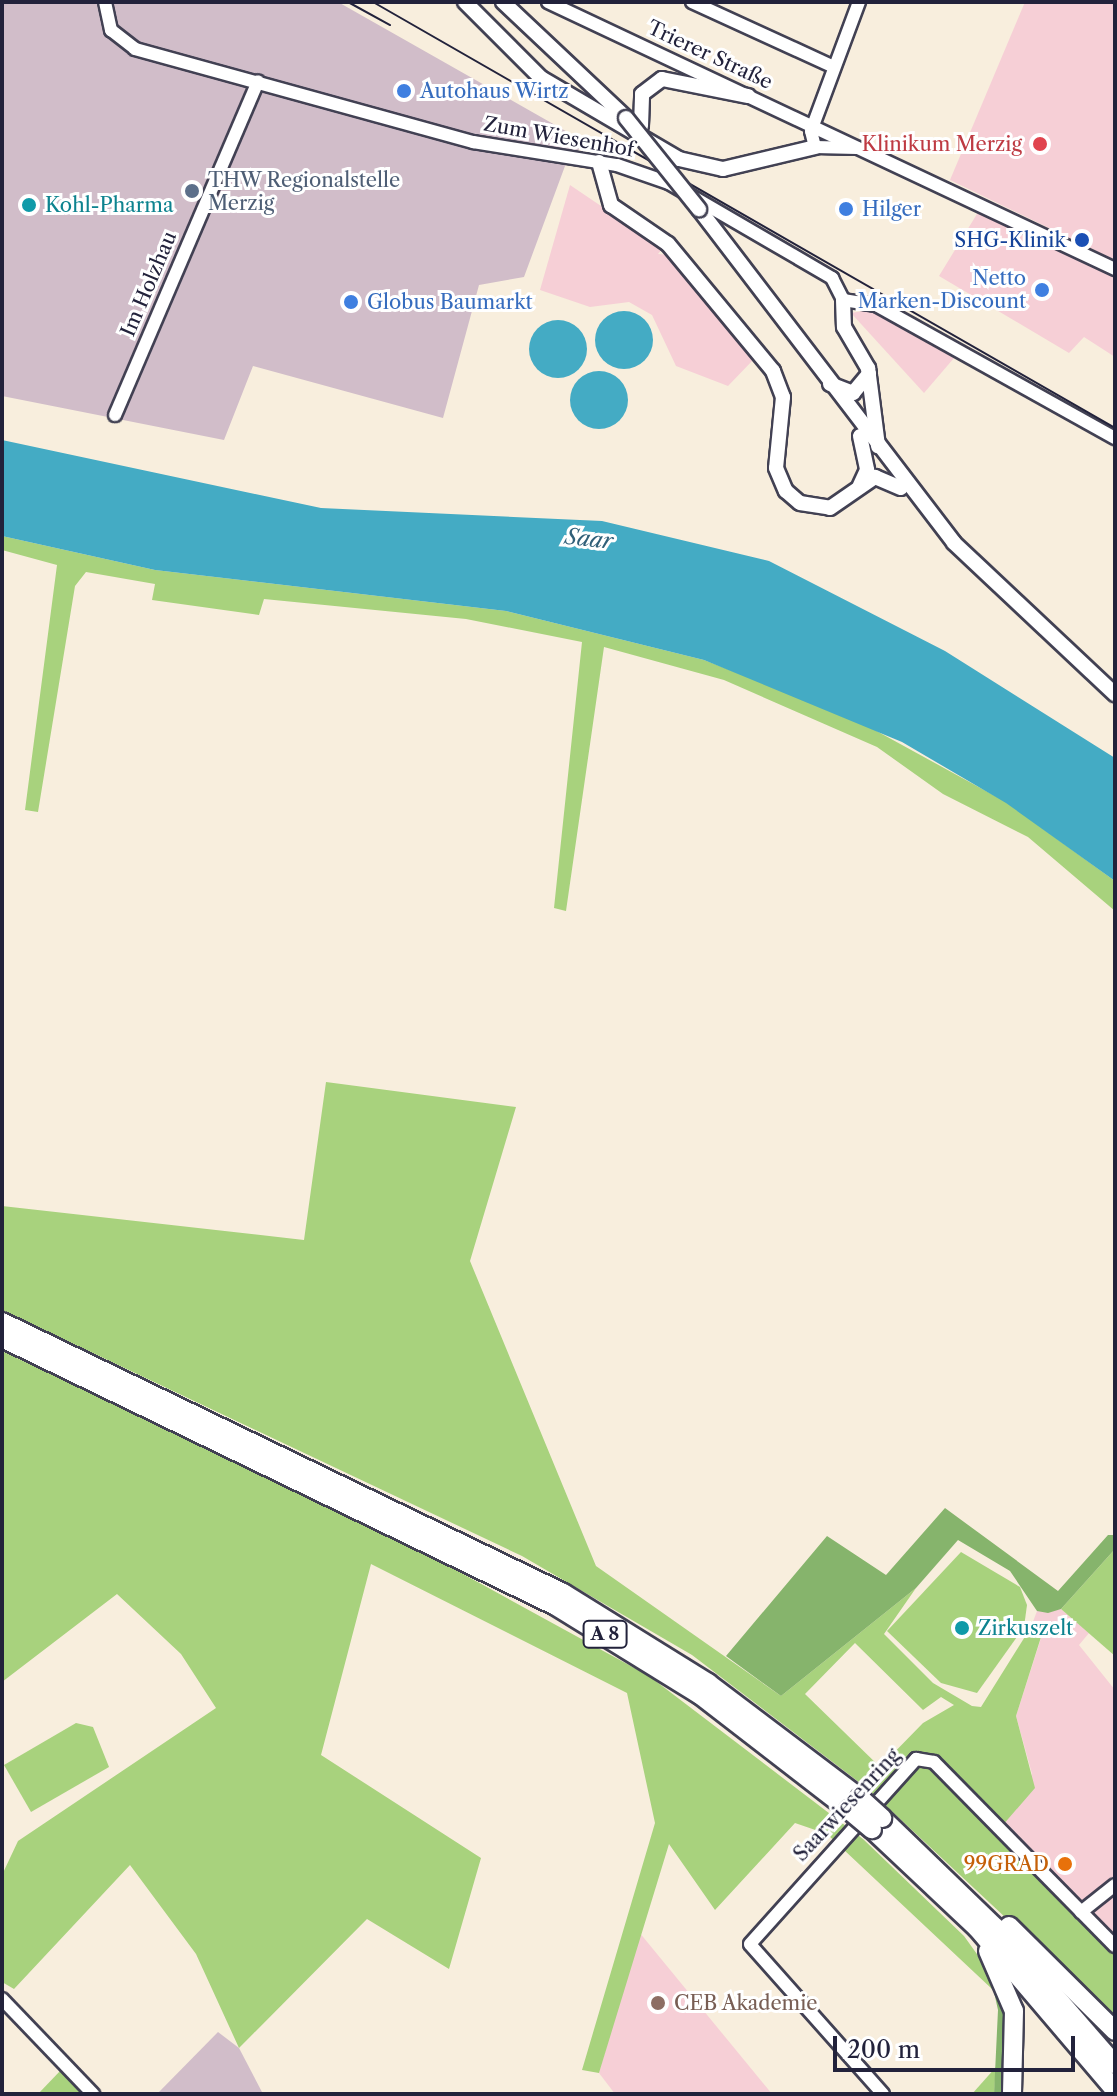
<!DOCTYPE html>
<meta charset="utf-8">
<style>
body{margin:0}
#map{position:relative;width:1117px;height:2096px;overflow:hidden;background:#f8eedd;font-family:"Libre Caslon Text",serif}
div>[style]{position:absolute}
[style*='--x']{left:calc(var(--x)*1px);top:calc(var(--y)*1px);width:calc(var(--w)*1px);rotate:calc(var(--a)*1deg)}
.built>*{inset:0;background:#f6cfd6}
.industrial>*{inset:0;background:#d1bdc9}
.green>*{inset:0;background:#a8d27d}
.forest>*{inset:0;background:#86b46c}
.water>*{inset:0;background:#44abc4}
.round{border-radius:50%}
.roads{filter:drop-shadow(2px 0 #424153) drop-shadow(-2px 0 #424153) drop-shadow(0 2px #424153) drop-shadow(0 -2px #424153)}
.minor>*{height:12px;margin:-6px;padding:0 6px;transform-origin:6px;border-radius:6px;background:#fff}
.major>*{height:14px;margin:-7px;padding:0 7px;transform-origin:7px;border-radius:7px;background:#fff}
.highway>*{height:18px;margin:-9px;padding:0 9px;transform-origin:9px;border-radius:9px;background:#fff}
.rail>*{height:2px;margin:-1px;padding:0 1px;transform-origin:1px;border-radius:1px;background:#22223b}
.bridges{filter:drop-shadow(2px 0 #424153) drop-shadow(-2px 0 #424153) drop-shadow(0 2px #424153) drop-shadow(0 -2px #424153)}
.major-bridge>*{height:14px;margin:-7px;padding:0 7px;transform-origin:7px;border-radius:7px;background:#fff}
.highway-bridge>*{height:18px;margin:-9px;padding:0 9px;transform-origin:9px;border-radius:9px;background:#fff}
.dots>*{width:22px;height:22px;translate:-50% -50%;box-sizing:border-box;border:4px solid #fff;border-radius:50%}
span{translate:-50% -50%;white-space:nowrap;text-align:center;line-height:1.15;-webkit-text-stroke:6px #fff;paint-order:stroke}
.shield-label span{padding:2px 6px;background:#fff;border:2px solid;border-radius:6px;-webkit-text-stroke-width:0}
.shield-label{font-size:18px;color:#22223b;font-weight:700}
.street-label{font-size:20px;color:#22223b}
.shop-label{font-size:20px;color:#366cbe}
.left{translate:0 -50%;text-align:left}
.right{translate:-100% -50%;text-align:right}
.health-label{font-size:20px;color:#be3a42}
.service-label{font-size:20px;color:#4e5e75}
.culture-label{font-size:20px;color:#0d838f}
.transit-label{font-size:20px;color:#164399}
.food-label{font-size:20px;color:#c56008}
.education-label{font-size:20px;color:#785e54}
.water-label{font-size:22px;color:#316079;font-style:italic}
.frame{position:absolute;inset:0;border:4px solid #22223b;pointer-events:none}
.scale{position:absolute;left:833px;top:2036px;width:242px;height:36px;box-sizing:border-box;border:4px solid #22223b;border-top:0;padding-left:10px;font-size:24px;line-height:28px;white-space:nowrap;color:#22223b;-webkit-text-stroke:6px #fff;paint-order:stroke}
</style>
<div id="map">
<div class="built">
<i style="clip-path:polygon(1025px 2px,1115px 2px,1115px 260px,950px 180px)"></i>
<i style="clip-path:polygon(570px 185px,663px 248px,658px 254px,669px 255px,754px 359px,728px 386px,676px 366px,652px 315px,629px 302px,590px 307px,540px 290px)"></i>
<i style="clip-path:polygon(980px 209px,1115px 278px,1115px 357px,1084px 337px,1069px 353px,939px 276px)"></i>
<i style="clip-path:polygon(869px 310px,954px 358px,924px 393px,851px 313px)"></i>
<i style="clip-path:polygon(1061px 1609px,1089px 1633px,1079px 1645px,1115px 1690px,1115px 1952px,996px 1833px,1032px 1774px,1016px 1716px,1041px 1638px,1031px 1627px,1037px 1611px)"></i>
<i style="clip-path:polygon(639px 1932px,772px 2094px,615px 2094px,599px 2073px)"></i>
</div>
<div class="industrial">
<i style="clip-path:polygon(2px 2px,338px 2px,585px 142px,565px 166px,524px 277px,479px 285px,443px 418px,253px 366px,224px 440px,2px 396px)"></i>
<i style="clip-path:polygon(218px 2032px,239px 2048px,263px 2094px,157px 2094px)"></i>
</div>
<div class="green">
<i style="clip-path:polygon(2px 536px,155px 570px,506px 611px,704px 660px,851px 717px,1006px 802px,1115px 881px,1115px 911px,1028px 837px,943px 794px,877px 747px,724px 680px,604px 647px,566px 911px,554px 908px,582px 642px,466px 619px,264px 599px,259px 615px,152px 600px,155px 584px,86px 572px,75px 586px,38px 812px,25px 810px,57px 565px,2px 550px)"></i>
<i style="clip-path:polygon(evenodd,326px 1082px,516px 1107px,470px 1261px,596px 1566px,781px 1696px,916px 1588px,884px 1634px,933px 1683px,972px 1706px,981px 1707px,1031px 1627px,1041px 1637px,1016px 1716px,1035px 1788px,996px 1833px,1115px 1952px,1115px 2020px,868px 1789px,692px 1655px,522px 1556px,2px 1310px,2px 1206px,304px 1240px,326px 1082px,855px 1643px,923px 1710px,941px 1697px,954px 1705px,923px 1723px,880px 1767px,805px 1694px,855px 1643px)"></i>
<i style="clip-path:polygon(2px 1351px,390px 1534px,649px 1676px,863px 1839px,964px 1936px,992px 1975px,992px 1989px,827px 1834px,795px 1823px,715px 1910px,669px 1844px,599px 2073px,582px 2070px,655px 1823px,627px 1693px,371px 1564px,321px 1755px,481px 1858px,449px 1969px,367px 1919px,239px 2048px,196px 1954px,130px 1865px,14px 1989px,2px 1982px,2px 1875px,18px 1841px,216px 1708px,181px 1654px,117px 1594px,2px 1682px)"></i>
<i style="clip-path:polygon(1115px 1549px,1115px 1656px,1061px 1609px)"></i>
<i style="clip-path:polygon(961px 1552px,1020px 1587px,1027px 1605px,1024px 1627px,977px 1693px,941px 1683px,887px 1631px)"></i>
<i style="clip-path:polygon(76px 1723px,93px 1727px,109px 1767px,31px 1812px,4px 1765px)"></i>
<i style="clip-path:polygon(996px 2067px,994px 2094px,972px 2094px)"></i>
<i style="clip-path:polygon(61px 2070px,83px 2094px,38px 2094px)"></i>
</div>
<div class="forest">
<i style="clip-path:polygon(945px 1508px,1058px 1591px,1108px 1535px,1115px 1535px,1115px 1549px,1061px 1609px,1048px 1613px,1037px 1611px,1010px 1571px,958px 1540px,916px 1588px,781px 1696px,726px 1656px,827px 1536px,886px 1575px)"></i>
<i style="clip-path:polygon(990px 1974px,1008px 2029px,1002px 2094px,994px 2094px,998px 2010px)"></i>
</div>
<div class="water">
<i class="round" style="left:595px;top:311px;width:58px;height:58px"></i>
<i class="round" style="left:529px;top:320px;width:58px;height:58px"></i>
<i class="round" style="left:570px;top:371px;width:58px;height:58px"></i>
<i style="clip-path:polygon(2px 440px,321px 508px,602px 521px,769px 561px,945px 651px,1115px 758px,1115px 881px,1006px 803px,902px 742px,704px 660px,506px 611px,155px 570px,2px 536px)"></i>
</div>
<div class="roads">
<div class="minor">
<i style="--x:105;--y:2;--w:29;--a:78"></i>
<i style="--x:111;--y:30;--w:31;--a:38"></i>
<i style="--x:135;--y:49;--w:351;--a:15.4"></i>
<i style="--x:473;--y:142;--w:146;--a:9.1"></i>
<i style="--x:617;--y:165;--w:55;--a:19.1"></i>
<i style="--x:669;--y:183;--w:189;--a:30.2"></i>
<i style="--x:832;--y:278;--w:25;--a:63"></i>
<i style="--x:843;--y:300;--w:33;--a:9"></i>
<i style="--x:876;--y:305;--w:274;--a:29.1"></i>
<i style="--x:548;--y:2;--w:627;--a:25.22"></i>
<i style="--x:692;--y:2;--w:154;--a:24.6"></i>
<i style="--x:857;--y:148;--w:42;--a:-178.6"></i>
<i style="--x:815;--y:147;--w:16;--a:-104"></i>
<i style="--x:811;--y:131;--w:138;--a:-69.6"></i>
<i style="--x:115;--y:415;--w:363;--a:-66.8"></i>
<i style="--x:1081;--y:1912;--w:43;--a:-38.5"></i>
<i style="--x:2;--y:1999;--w:132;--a:46.2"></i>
<i style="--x:883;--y:2094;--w:200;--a:-131.6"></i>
<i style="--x:750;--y:1944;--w:249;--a:-48.1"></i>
<i style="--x:916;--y:1759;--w:18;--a:9"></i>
<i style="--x:934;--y:1762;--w:258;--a:45.5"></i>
</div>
<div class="major">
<i style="--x:465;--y:2;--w:107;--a:45"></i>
<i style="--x:541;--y:78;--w:160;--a:30.4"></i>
<i style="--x:679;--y:159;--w:45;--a:12.8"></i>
<i style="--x:723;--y:169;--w:95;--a:-13.4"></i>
<i style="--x:503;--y:2;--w:169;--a:43.3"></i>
<i style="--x:641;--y:126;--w:32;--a:-88"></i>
<i style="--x:642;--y:94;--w:25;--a:-37"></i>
<i style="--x:662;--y:79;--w:88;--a:11.2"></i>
<i style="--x:599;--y:162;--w:45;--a:74.4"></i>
<i style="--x:611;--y:205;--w:69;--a:34.4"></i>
<i style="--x:668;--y:244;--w:165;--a:50.4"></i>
<i style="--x:773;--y:371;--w:28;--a:69"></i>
<i style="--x:783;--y:397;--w:71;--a:95.6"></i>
<i style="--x:776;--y:468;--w:25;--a:67"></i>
<i style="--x:786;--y:491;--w:18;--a:41"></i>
<i style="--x:800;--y:503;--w:30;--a:9"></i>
<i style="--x:830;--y:508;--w:55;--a:-34.6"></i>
<i style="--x:875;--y:477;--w:28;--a:23"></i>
<i style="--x:699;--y:209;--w:420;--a:52.6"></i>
<i style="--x:954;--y:543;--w:221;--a:43.2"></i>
<i style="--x:843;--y:300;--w:27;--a:88"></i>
<i style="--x:844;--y:327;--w:48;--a:59.7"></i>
<i style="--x:868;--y:368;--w:79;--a:82.7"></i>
<i style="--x:830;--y:384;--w:25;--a:21"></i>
<i style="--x:853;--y:393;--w:25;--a:-50"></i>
<i style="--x:860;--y:436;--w:35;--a:78"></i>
<i style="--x:867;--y:470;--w:17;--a:115"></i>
</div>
<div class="highway">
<i style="--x:2;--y:1322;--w:623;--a:25.78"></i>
<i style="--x:563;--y:1593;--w:171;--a:31.8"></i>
<i style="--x:708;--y:1683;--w:191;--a:37.1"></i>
<i style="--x:2;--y:1338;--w:615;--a:25.82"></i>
<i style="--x:556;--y:1606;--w:169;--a:31.7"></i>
<i style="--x:700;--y:1695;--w:188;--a:37.7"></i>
<i style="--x:882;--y:1818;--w:158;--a:44"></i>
<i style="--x:996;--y:1928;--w:181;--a:49"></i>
<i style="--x:872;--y:1829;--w:144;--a:43.3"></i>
<i style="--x:977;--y:1928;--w:213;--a:49.6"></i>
<i style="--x:1009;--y:1926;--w:149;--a:44.7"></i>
<i style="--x:988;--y:1951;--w:65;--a:66.6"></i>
<i style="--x:1014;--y:2011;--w:83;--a:91.4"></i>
</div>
</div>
<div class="rail">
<i style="--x:348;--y:2;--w:48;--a:28.7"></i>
<i style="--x:373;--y:2;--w:856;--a:29.86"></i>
</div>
<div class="bridges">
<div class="major-bridge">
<i style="--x:626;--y:118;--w:117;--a:51.3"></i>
</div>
<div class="highway-bridge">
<i style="--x:860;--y:1798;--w:30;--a:42"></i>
<i style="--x:849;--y:1810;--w:30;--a:40"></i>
</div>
</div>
<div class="dots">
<i style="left:404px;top:91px;background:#3f7fe0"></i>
<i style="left:1040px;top:144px;background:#e0444e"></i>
<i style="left:192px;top:191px;background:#5c6f8a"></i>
<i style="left:29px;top:205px;background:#0f9aa8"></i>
<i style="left:846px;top:209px;background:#3f7fe0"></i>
<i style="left:1082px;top:240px;background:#1a4fb4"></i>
<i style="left:1042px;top:290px;background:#3f7fe0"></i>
<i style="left:351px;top:302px;background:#3f7fe0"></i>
<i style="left:962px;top:1628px;background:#0f9aa8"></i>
<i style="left:1065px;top:1864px;background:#e8710a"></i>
<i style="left:658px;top:2003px;background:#8d6e63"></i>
</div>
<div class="shield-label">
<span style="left:605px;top:1634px">A 8</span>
</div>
<div class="street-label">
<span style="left:710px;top:55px;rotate:25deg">Trierer Straße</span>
<span style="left:559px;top:137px;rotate:10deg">Zum Wiesenhof</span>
<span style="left:149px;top:284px;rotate:-67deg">Im Holzhau</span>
<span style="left:847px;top:1805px;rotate:-47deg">Saarwiesenring</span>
</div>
<div class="shop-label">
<span class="left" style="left:420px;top:91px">Autohaus Wirtz</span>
<span class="left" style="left:862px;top:209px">Hilger</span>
<span class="right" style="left:1026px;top:290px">Netto<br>Marken-Discount</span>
<span class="left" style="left:367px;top:302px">Globus Baumarkt</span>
</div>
<div class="health-label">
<span class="right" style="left:1022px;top:144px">Klinikum Merzig</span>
</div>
<div class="service-label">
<span class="left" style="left:208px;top:192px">THW Regionalstelle<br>Merzig</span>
</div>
<div class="culture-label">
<span class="left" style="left:45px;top:205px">Kohl-Pharma</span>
<span class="left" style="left:978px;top:1628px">Zirkuszelt</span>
</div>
<div class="transit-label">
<span class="right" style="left:1066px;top:240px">SHG-Klinik</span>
</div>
<div class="food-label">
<span class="right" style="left:1049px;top:1864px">99GRAD</span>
</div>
<div class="education-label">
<span class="left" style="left:674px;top:2003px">CEB Akademie</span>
</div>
<div class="water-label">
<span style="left:589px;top:539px;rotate:6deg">Saar</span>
</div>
<div class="frame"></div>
<div class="scale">200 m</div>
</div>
